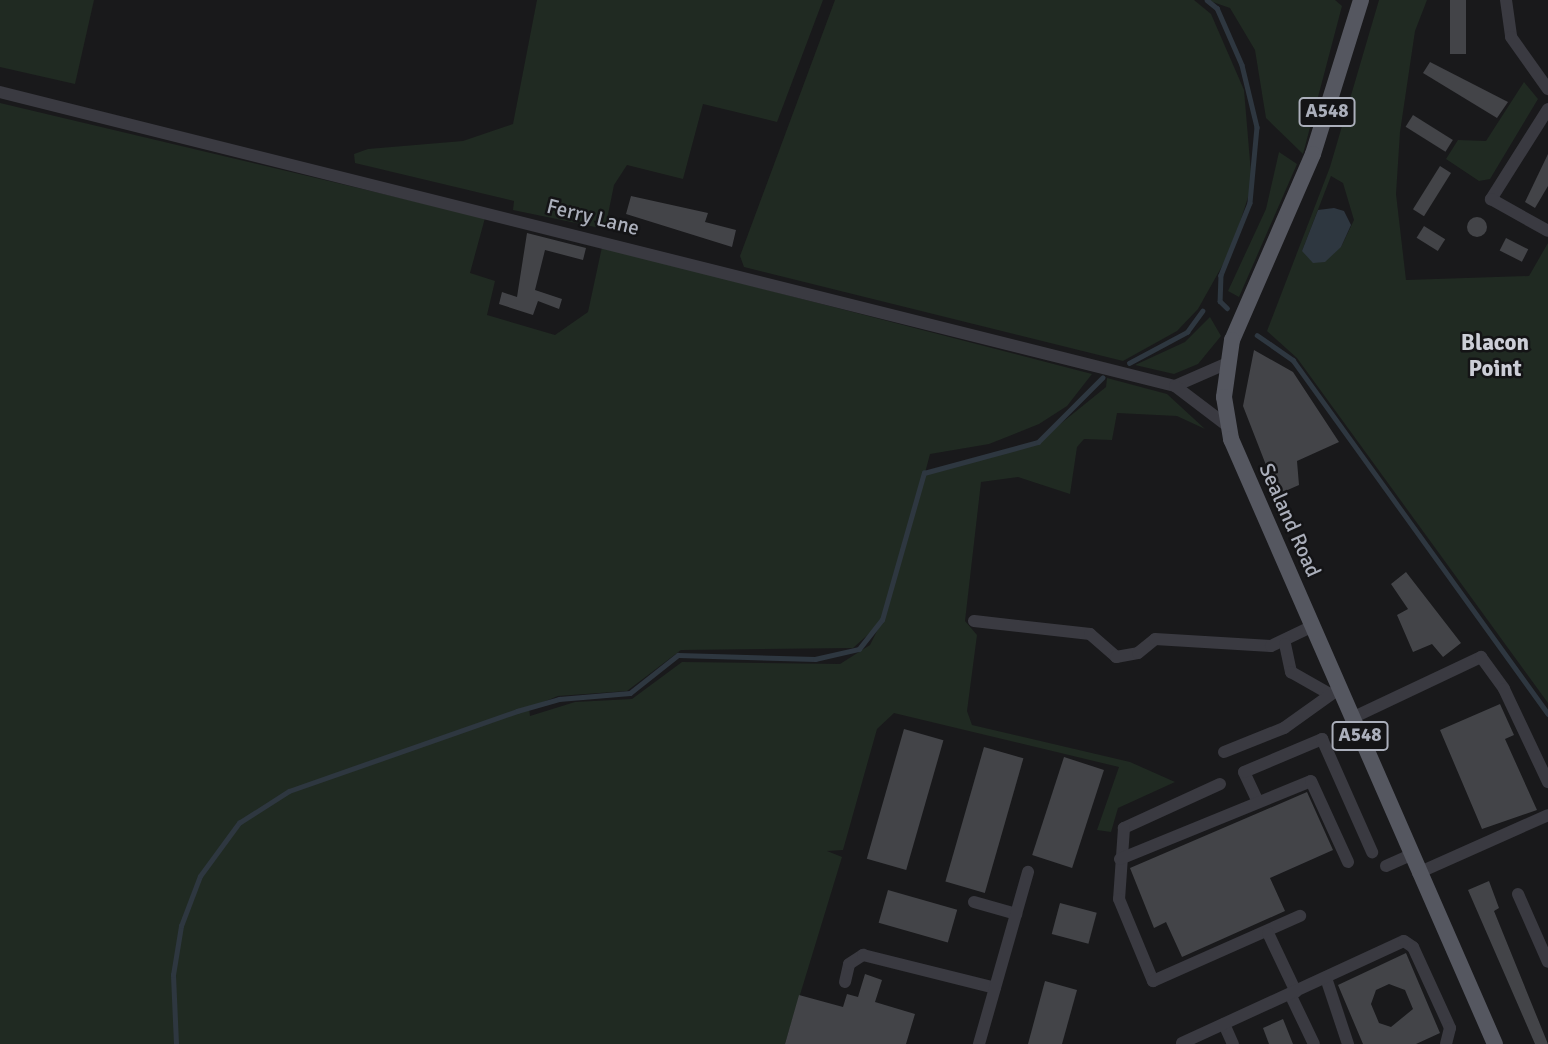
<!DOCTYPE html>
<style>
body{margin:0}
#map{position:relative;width:1548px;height:1044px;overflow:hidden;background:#19191b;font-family:Signika,sans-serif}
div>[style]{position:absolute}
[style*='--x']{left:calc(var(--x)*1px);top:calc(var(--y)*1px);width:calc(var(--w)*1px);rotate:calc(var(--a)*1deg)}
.green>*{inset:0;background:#202a22}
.water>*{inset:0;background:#2e3740}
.stream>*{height:4.5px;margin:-2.25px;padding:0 2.25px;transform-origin:2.25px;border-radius:2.25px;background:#2e3740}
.building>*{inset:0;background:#434448;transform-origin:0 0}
.round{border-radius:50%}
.minor>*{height:12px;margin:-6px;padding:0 6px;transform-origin:6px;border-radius:6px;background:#3a3a41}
.major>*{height:16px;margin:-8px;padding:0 8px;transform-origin:8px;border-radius:8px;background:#555760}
span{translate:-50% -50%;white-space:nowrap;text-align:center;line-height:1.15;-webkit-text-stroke:5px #141416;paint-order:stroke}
.shield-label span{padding:2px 5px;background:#141416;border:2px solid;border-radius:5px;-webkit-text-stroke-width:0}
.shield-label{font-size:19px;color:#abafbb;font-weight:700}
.street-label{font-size:21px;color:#abafbb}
.neighbourhood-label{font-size:23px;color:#ccced7;font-weight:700}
</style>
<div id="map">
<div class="green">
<i style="clip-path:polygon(0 0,94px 0,75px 84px,0 67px)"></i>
<i style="clip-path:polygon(537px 0,823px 0,777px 122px,703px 104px,683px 179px,627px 165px,614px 185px,605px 229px,513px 210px,514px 201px,355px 163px,354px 154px,368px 149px,463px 141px,513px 124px)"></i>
<i style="clip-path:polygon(835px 0,1194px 0,1211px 14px,1244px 90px,1252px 185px,1231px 250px,1198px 309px,1177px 331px,1123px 361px,744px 267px,740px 256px)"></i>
<i style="clip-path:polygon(1207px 0,1335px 0,1342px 6px,1303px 154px,1266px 118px,1255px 50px,1230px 8px)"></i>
<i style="clip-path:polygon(evenodd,1379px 0,1427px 0,1415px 31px,1400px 132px,1396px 194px,1406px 280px,1529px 276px,1548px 243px,1548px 703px,1297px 358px,1267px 331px,1330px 167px,1379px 0,1331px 176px,1343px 183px,1354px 220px,1341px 247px,1302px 251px,1331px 176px)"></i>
<i style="clip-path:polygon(1524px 82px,1538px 99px,1490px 179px,1479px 181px,1446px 159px,1458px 140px,1486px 141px)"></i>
<i style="clip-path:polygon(evenodd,0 103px,485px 218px,470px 273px,495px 281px,487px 315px,555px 335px,588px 312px,602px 247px,1092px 374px,1067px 406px,1039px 424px,989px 444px,930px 454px,925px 473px,1038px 442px,1106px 387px,1107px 378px,1167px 394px,1205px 429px,1177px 416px,1117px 413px,1112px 440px,1084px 439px,1077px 447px,1070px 494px,1018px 477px,981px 482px,965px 621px,977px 635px,967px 711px,972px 725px,1130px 762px,1175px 782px,1118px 808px,1111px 832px,1097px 830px,1119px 767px,894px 713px,877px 729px,843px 850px,827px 851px,842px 857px,785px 1044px,0 1044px,0 103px,881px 623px,870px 645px,840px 664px,682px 662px,632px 699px,575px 702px,530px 716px,529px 708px,558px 696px,627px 691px,681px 650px,853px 648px,881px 623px)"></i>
<i style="clip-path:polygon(1279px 152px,1297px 164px,1239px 297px,1228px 291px,1266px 209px)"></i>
<i style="clip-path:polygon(1210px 317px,1221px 336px,1198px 364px,1174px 374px,1135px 365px,1185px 342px)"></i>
</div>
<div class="water">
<i style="clip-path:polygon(1334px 208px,1344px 211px,1351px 225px,1341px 247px,1325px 262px,1313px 263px,1302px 251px,1318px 210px)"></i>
</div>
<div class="stream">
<i style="--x:1207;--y:0;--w:13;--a:39"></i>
<i style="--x:1217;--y:8;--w:62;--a:66.3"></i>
<i style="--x:1242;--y:65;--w:64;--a:76.4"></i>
<i style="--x:1257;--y:127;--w:76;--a:95.3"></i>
<i style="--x:1250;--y:203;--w:78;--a:111.9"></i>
<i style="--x:1221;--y:275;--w:26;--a:92"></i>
<i style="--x:1220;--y:301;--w:10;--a:45"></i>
<i style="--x:1257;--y:335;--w:44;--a:34.8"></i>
<i style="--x:1293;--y:360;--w:436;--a:54.2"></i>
<i style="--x:1129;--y:363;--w:66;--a:-28.1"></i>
<i style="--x:1187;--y:332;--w:26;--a:-54"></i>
<i style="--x:176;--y:1044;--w:69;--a:-92.5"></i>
<i style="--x:173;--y:975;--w:50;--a:-80.7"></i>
<i style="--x:181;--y:926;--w:53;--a:-69.2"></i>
<i style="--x:200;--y:876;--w:66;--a:-53.7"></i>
<i style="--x:239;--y:823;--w:59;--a:-32.6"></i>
<i style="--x:289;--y:791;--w:242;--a:-19.3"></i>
<i style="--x:517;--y:711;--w:44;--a:-15.9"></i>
<i style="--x:559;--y:699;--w:71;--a:-4.8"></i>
<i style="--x:630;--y:693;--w:61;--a:-38.4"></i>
<i style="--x:678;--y:655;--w:137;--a:1.7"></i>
<i style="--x:815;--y:659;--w:45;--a:-12.8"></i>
<i style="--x:859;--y:649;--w:37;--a:-52"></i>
<i style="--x:882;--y:620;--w:153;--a:-74.1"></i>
<i style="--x:924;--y:473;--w:118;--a:-15.2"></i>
<i style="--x:1038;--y:442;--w:91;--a:-45"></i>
</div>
<div class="building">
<i style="left:1450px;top:0;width:16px;height:54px"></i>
<i style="clip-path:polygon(1430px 62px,1508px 102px,1497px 118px,1423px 73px)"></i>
<i style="left:1413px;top:115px;width:47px;height:14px;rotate:32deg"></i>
<i style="clip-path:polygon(1548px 154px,1548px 186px,1535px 208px,1525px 202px)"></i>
<i style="left:1440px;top:166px;width:13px;height:51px;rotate:32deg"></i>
<i style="clip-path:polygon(631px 196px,708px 213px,705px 222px,736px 230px,732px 247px,626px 214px)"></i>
<i class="round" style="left:1467px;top:217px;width:20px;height:20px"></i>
<i style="left:1424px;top:226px;width:25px;height:14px;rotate:32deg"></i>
<i style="clip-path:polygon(527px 233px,586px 248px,583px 260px,545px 250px,535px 290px,562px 299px,559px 309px,538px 301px,533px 315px,499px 304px,502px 292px,517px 297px)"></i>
<i style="left:1506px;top:238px;width:25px;height:14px;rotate:27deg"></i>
<i style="clip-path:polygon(1254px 350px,1293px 372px,1339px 442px,1297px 461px,1299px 485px,1283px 492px,1273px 483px,1243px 406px)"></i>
<i style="clip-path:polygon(1406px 572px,1461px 643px,1443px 657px,1432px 644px,1413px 652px,1397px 615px,1408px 609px,1391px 584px)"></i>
<i style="clip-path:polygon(1500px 704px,1514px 735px,1505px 739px,1537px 810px,1482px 829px,1440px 730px)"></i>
<i style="left:904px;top:729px;width:41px;height:135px;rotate:16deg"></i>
<i style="left:984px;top:747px;width:41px;height:140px;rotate:16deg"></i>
<i style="left:1064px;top:757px;width:42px;height:103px;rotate:18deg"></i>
<i style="clip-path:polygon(1307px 792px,1333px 850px,1270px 878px,1285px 911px,1182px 957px,1166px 922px,1154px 928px,1130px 868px)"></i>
<i style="clip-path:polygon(1489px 881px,1499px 908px,1494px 911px,1548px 1044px,1535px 1044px,1468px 890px)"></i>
<i style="left:888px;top:890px;width:72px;height:34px;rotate:16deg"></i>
<i style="left:1060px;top:903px;width:38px;height:32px;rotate:15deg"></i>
<i style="clip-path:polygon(evenodd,1406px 953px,1440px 1033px,1416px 1044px,1363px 1044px,1338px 985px,1406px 953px,1389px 984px,1405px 990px,1413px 1009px,1391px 1027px,1379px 1023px,1371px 1004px,1376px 990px,1389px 984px)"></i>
<i style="clip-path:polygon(865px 974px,882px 980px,875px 1002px,915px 1014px,906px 1044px,785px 1044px,799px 995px,843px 1007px,847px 994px,858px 997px)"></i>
<i style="clip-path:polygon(1045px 981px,1077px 990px,1062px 1044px,1028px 1044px)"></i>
<i style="clip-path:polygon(1283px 1019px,1293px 1044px,1269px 1044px,1263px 1028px)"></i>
</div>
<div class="minor">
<i style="--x:1506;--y:0;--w:37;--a:82"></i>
<i style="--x:1511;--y:37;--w:64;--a:54.6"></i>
<i style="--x:0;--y:92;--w:1211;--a:14.05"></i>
<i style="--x:1175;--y:386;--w:58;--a:-23.5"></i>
<i style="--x:1548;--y:109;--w:107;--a:122.3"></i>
<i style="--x:1491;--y:199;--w:65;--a:29.3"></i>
<i style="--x:1175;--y:386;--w:68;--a:37.2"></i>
<i style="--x:974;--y:621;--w:117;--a:6.4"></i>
<i style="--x:1090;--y:634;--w:35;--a:41"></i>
<i style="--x:1116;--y:657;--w:22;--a:-10"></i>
<i style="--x:1138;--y:653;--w:22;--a:-39"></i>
<i style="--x:1155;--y:639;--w:116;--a:3.5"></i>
<i style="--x:1271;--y:646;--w:47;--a:-25.5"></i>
<i style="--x:1285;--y:644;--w:29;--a:78"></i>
<i style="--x:1291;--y:672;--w:43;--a:29.6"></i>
<i style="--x:1352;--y:718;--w:143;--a:-25.3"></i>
<i style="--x:1481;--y:657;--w:39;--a:54"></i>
<i style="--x:1504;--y:689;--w:103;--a:64.7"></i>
<i style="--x:1224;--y:752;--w:65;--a:-21.8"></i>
<i style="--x:1284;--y:728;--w:69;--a:-35.5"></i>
<i style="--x:1220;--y:784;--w:106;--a:155.4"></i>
<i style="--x:1124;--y:828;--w:71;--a:94"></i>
<i style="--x:1119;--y:899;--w:89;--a:67.5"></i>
<i style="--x:1153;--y:981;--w:161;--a:-23.9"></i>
<i style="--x:1258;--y:802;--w:33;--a:-115"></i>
<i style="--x:1244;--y:772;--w:85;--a:-22.9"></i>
<i style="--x:1322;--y:739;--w:124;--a:66.1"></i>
<i style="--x:1120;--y:859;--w:206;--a:-22.2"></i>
<i style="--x:1311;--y:781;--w:89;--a:65.4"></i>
<i style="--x:1386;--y:866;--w:27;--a:-24"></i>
<i style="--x:1418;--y:873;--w:142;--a:-24"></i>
<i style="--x:1518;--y:894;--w:74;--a:66.2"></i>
<i style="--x:974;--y:902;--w:44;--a:15.9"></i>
<i style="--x:1268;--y:933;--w:65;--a:64.6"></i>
<i style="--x:1326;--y:978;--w:70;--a:71.6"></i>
<i style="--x:845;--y:982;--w:18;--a:-77"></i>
<i style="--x:849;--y:964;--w:17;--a:-33"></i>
<i style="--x:863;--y:955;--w:136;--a:14"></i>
<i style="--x:1290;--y:994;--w:55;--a:64.4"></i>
<i style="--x:1224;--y:1024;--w:22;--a:66"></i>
<i style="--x:1182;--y:1043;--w:244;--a:-24.7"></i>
<i style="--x:1404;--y:941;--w:11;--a:34"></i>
<i style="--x:1413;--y:947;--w:89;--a:65.4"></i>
<i style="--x:1450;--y:1028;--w:16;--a:104"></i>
<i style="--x:979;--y:1044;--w:179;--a:-74.1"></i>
</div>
<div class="major">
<i style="--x:1361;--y:0;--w:161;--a:107.3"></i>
<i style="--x:1313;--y:154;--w:203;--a:113.5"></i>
<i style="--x:1232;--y:340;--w:58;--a:98"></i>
<i style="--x:1224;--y:397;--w:43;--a:80.5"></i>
<i style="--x:1231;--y:439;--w:660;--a:66.43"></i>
</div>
<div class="shield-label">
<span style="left:1327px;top:112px">A548</span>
<span style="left:1360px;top:736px">A548</span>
</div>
<div class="street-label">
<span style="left:593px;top:217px;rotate:14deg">Ferry Lane</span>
<span style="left:1290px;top:520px;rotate:66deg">Sealand Road</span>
</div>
<div class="neighbourhood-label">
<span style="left:1495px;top:356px">Blacon<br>Point</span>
</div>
</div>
